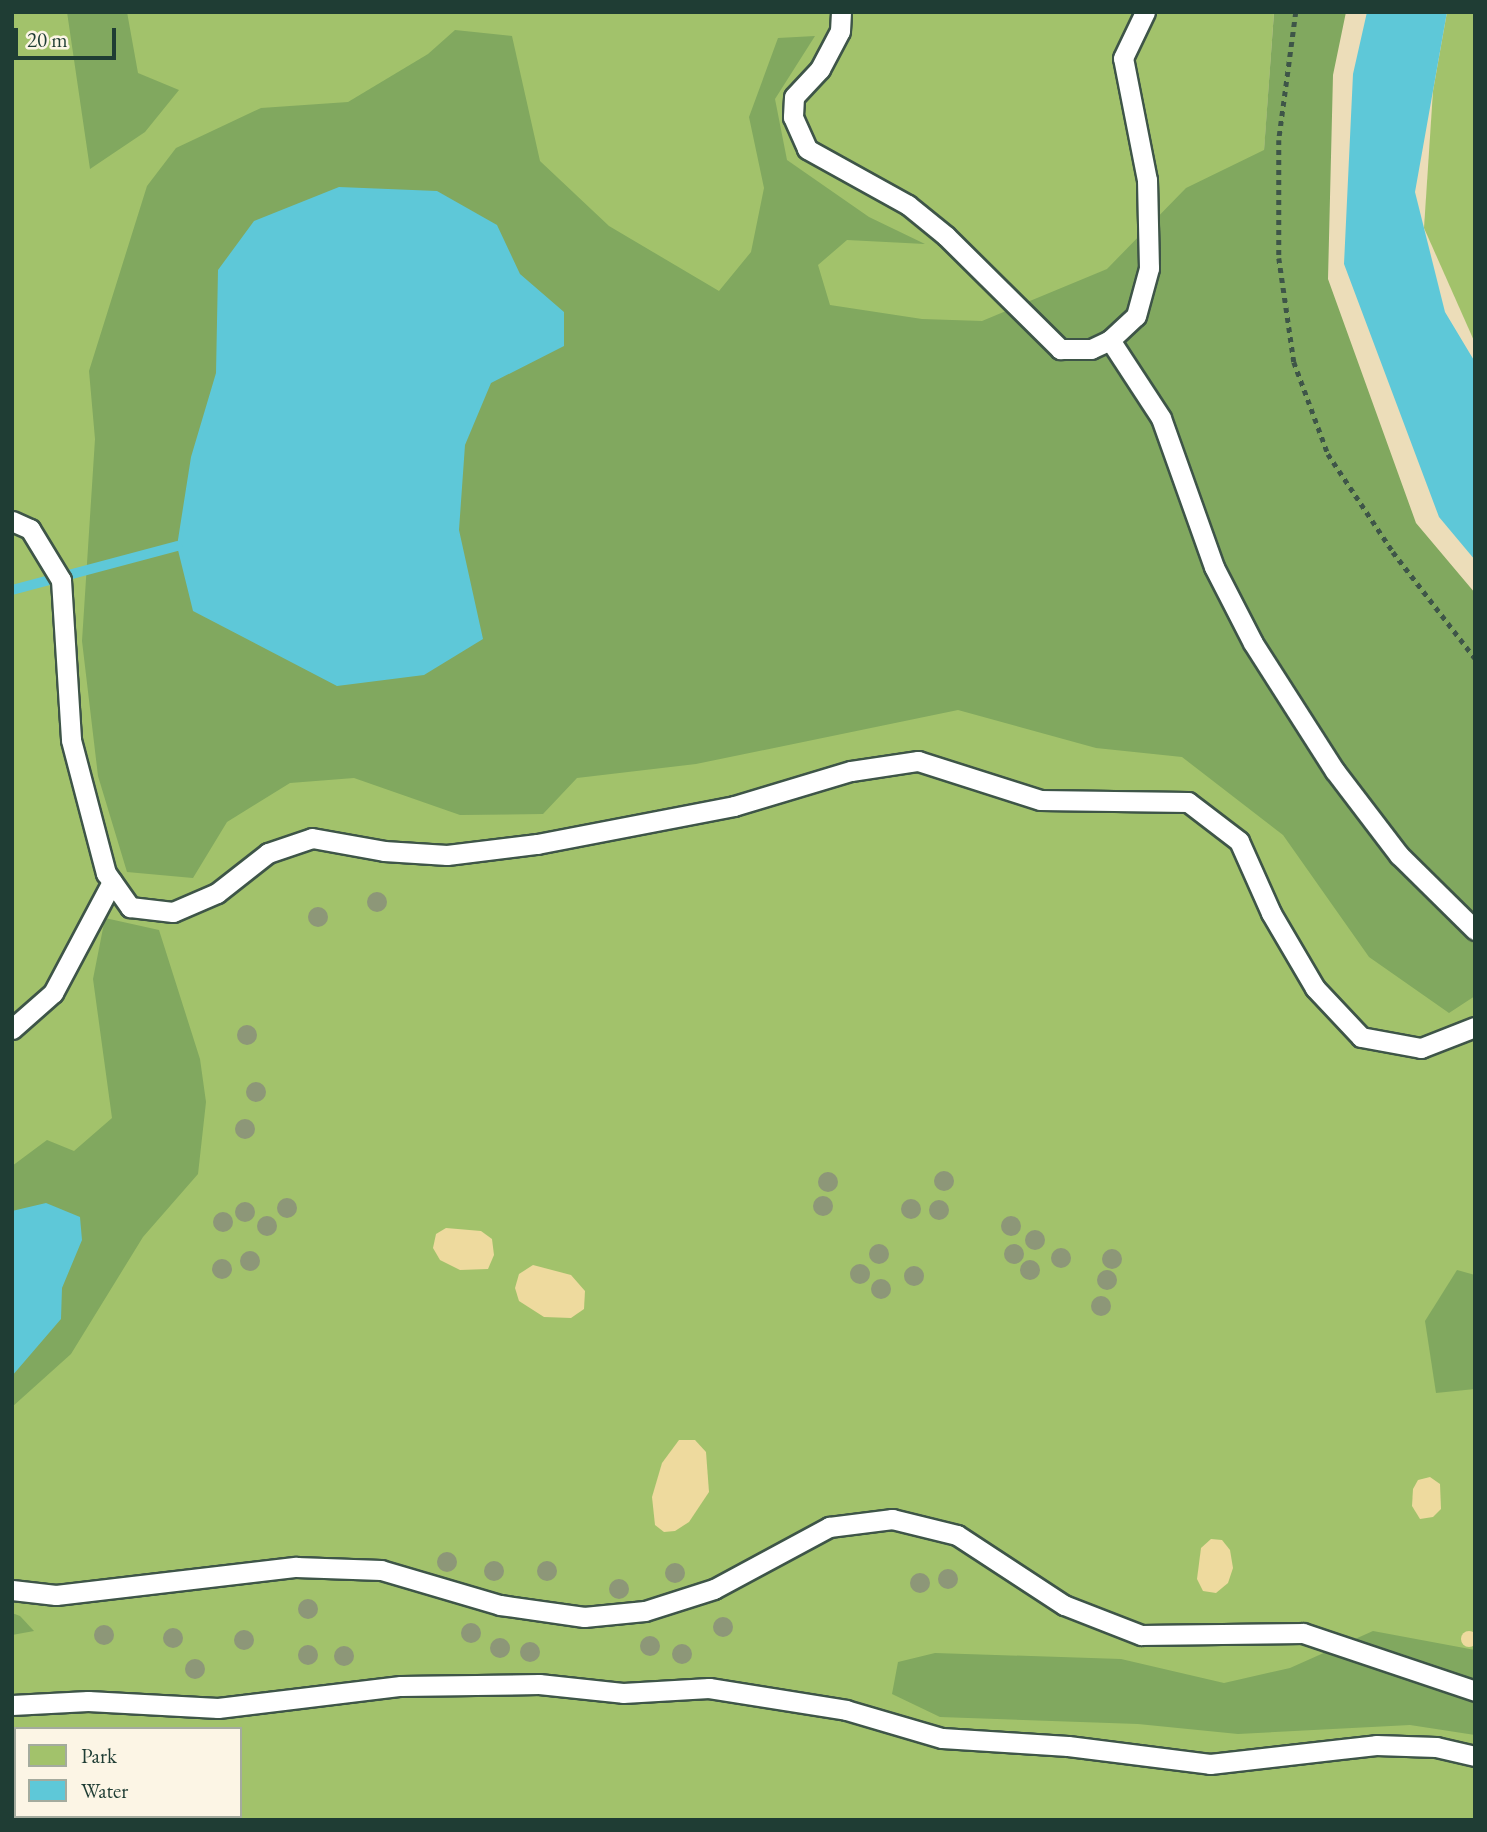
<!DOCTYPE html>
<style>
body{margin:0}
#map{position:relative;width:1487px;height:1832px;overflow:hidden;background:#ecddb9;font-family:"EB Garamond",serif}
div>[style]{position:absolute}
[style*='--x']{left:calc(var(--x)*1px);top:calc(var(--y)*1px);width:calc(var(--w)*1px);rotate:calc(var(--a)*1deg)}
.green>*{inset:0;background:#a2c26b}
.forest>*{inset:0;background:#81a85f}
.sand>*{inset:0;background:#eeda9e}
.round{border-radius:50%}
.water>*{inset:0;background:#5ec8d8}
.stream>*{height:10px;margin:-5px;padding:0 5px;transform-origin:5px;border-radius:5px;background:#5ec8d8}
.path>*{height:4.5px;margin-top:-2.25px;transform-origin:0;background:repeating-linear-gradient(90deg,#3e5548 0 5px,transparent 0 10px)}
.roads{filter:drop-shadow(2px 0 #3e5548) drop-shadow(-2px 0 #3e5548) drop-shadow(0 2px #3e5548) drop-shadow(0 -2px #3e5548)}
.service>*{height:19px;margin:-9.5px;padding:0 9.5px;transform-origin:9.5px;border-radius:9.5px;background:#fff}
.trees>*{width:20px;height:20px;margin:-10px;border-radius:50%;background:#8d9778}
span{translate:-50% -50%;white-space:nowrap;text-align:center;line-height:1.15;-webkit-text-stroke:6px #fcf5e5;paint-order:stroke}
.frame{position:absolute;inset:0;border:14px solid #1f3d34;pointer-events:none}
.legend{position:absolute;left:14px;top:1727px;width:228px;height:91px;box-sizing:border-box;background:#fcf5e5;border:2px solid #a4ab9e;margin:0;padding:9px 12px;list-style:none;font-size:21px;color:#1f3d34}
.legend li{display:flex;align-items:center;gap:14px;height:35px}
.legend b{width:35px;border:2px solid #a4ab9e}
.scale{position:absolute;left:14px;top:28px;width:102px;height:32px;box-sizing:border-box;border:4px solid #1f3d34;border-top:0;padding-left:9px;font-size:21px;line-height:24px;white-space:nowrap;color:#1f3d34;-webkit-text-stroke:5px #fcf5e5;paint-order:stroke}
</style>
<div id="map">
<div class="green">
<i style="clip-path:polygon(evenodd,12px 12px,1274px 12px,1251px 334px,1475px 846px,1475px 1820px,12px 1820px,12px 12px,16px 1729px,240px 1729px,240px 1816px,16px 1816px,16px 1729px)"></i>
<i style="clip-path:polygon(1447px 12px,1475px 12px,1475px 343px,1424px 228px,1433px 91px)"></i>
</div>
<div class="forest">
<i style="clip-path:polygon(67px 12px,127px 12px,138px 73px,179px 90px,145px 132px,90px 169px)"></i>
<i style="clip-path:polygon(1274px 12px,1346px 12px,1333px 75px,1328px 279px,1416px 523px,1475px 593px,1475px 996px,1449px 1013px,1369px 957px,1283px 835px,1182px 757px,1096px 748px,958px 710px,696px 764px,577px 778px,543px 814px,460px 815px,354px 778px,290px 783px,227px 822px,193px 878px,127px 872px,98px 776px,82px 641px,95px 439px,89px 371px,147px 186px,176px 148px,261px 108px,348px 102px,428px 54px,455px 30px,512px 36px,540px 161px,609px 226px,719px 291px,751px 252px,764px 188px,749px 117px,778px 38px,815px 36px,775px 99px,787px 160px,869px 217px,925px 244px,847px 240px,818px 265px,830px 305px,922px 319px,982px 321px,1107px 269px,1186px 188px,1264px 150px)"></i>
<i style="clip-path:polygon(105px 918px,159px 930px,200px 1059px,206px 1102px,198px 1174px,143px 1237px,71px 1354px,12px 1407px,12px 1166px,47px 1140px,74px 1151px,112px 1118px,93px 979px)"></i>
<i style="clip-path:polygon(1457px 1270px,1475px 1275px,1475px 1389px,1436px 1393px,1425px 1321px)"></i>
<i style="clip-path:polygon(12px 1613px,20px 1616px,34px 1631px,12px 1635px)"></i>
<i style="clip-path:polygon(1373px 1631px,1475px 1650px,1475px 1735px,1410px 1725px,1238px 1734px,1138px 1724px,940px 1717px,892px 1694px,898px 1662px,935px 1653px,1121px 1659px,1224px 1683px,1290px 1668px)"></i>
<i style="clip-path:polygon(12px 1806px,16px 1816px,69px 1820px,12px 1820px)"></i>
</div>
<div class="sand">
<i style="clip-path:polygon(446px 1228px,481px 1231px,492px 1239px,494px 1255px,488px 1269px,460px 1270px,440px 1260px,433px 1248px,436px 1234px)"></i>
<i style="clip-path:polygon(533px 1265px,571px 1275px,585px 1291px,584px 1309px,571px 1318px,544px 1317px,519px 1301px,515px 1288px,519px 1274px)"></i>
<i style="clip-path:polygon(679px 1440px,695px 1440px,706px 1452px,709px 1492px,689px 1522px,675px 1531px,664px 1532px,655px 1525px,652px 1497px,662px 1463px)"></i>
<i style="clip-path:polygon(1430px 1477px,1440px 1484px,1441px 1509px,1433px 1517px,1420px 1519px,1412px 1506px,1413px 1489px,1418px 1480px)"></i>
<i style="clip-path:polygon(1211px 1539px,1222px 1540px,1230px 1550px,1233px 1568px,1228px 1583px,1216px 1593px,1203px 1591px,1197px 1579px,1201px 1548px)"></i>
<i class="round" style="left:1461px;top:1631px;width:16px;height:16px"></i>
</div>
<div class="water">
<i style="clip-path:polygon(1367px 12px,1447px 12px,1415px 192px,1445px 312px,1475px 362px,1475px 560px,1439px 517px,1344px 264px,1353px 74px)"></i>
<i style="clip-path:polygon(339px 187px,437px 191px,497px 225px,520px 274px,564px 312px,564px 346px,491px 383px,465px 445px,459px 530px,483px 639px,424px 675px,337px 686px,193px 611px,177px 546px,191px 457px,216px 373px,218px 270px,254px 221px)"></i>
<i style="clip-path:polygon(46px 1203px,80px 1217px,82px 1240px,62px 1288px,61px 1319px,12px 1376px,12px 1211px)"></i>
</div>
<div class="stream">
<i style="--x:12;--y:590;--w:171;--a:-14.9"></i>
</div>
<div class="path">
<i style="--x:1296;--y:12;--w:129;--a:97.6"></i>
<i style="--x:1279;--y:140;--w:118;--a:90"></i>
<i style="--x:1279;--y:258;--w:105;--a:81.8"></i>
<i style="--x:1294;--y:362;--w:98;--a:69.7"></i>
<i style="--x:1328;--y:454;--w:118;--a:56.4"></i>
<i style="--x:1393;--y:552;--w:134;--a:52.3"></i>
</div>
<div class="roads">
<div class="service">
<i style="--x:841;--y:12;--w:19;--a:93"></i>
<i style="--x:840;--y:31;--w:43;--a:117.8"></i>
<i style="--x:820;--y:69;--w:38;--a:133"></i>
<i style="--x:794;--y:97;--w:20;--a:93"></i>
<i style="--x:793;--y:117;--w:35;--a:66"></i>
<i style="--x:807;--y:149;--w:115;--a:29"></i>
<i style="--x:908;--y:205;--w:49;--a:39.2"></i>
<i style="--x:946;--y:236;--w:161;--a:44.7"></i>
<i style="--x:1060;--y:349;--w:31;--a:0"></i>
<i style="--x:1091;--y:349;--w:21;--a:-25"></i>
<i style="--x:1110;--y:340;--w:35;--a:-43"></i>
<i style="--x:1136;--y:316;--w:50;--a:-74.8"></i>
<i style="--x:1149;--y:268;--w:88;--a:-91.3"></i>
<i style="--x:1147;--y:180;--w:124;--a:-101.1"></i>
<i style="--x:1123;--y:58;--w:51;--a:-64.4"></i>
<i style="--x:1110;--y:340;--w:93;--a:56.8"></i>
<i style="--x:1161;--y:418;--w:158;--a:70.4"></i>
<i style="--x:1214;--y:567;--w:85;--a:62.8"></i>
<i style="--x:1253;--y:643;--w:152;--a:57.4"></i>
<i style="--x:1335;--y:771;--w:106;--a:52.7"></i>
<i style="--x:1399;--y:855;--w:107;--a:44.6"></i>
<i style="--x:12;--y:521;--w:20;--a:24"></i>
<i style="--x:30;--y:529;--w:60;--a:58.7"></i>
<i style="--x:61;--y:580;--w:160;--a:86.4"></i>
<i style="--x:71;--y:740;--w:138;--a:75.3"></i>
<i style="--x:106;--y:873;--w:42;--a:54.8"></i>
<i style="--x:130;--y:907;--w:43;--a:6.6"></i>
<i style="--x:173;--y:912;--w:48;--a:-23.4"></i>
<i style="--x:217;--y:893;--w:65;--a:-38.1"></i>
<i style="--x:268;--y:853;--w:46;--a:-18.8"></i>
<i style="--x:312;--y:838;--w:73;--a:10.2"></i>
<i style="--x:384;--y:851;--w:63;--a:3.6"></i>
<i style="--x:447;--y:855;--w:91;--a:-7"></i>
<i style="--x:537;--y:844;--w:201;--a:-10.9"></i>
<i style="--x:734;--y:806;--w:122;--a:-16.7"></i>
<i style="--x:851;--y:771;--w:68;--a:-8.5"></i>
<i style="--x:918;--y:761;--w:128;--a:17.7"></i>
<i style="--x:1040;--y:800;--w:148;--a:0.8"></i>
<i style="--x:1188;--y:802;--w:64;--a:37.4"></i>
<i style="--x:1239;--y:841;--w:79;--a:66"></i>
<i style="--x:1271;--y:913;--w:87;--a:59.6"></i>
<i style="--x:1315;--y:988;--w:67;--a:46.8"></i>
<i style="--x:1361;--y:1037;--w:61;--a:10.4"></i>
<i style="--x:1421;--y:1048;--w:58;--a:-21.3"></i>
<i style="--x:12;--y:1029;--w:55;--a:-41.3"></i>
<i style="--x:53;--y:993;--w:126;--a:-62"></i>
<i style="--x:12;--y:1590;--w:44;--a:6.5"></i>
<i style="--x:56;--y:1595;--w:242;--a:-6.7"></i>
<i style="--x:296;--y:1567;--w:85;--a:2"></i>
<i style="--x:381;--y:1570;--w:124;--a:16.4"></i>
<i style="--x:500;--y:1605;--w:85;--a:8.1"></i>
<i style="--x:584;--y:1617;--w:61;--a:-5.6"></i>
<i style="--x:645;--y:1611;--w:72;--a:-17.7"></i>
<i style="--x:714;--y:1589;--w:131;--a:-28.3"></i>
<i style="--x:829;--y:1527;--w:64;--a:-7.2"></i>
<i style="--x:892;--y:1519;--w:67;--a:13.8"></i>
<i style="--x:957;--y:1535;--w:128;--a:33.2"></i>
<i style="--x:1064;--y:1605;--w:83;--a:21.3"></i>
<i style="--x:1141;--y:1635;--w:162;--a:-0.7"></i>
<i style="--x:1303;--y:1633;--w:182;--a:18.6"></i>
<i style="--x:12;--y:1705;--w:76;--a:-3"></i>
<i style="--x:88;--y:1701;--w:130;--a:3.1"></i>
<i style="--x:218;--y:1708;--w:184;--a:-6.9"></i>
<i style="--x:401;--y:1686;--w:138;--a:-0.8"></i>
<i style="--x:539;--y:1684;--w:84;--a:6.1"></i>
<i style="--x:623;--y:1693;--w:86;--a:-3.3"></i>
<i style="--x:709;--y:1688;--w:139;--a:9.1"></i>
<i style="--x:846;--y:1710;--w:100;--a:16.3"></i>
<i style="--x:942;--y:1738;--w:126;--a:3.6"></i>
<i style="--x:1068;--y:1746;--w:143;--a:7.2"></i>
<i style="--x:1210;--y:1764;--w:167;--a:-6.5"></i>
<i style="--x:1376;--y:1745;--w:60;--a:1.9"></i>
<i style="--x:1436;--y:1747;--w:40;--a:13"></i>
</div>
</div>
<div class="trees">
<i style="left:377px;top:902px"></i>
<i style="left:318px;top:917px"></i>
<i style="left:247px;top:1035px"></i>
<i style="left:256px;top:1092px"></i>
<i style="left:245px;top:1129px"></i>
<i style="left:944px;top:1181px"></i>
<i style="left:828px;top:1182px"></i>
<i style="left:823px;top:1206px"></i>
<i style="left:287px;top:1208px"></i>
<i style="left:911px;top:1209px"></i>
<i style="left:939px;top:1210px"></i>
<i style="left:245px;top:1212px"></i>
<i style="left:223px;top:1222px"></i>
<i style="left:267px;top:1226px"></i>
<i style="left:1011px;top:1226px"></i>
<i style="left:1035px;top:1240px"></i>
<i style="left:879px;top:1254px"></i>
<i style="left:1014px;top:1254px"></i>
<i style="left:1061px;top:1258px"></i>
<i style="left:1112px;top:1259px"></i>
<i style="left:250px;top:1261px"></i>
<i style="left:222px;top:1269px"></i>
<i style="left:1030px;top:1270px"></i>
<i style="left:860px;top:1274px"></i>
<i style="left:914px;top:1276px"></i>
<i style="left:1107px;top:1280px"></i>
<i style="left:881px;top:1289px"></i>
<i style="left:1101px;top:1306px"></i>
<i style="left:447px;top:1562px"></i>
<i style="left:494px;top:1571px"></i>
<i style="left:547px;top:1571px"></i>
<i style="left:675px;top:1573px"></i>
<i style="left:948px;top:1579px"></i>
<i style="left:920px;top:1583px"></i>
<i style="left:619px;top:1589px"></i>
<i style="left:308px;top:1609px"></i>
<i style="left:723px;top:1627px"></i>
<i style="left:471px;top:1633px"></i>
<i style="left:104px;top:1635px"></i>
<i style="left:173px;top:1638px"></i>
<i style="left:244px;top:1640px"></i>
<i style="left:650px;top:1646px"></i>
<i style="left:500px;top:1648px"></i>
<i style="left:530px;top:1652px"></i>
<i style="left:682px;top:1654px"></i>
<i style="left:308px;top:1655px"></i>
<i style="left:344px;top:1656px"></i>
<i style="left:195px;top:1669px"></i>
</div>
<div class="frame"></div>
<ul class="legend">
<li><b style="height:19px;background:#a2c26b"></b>Park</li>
<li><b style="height:19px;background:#5ec8d8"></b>Water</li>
</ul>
<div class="scale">20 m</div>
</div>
